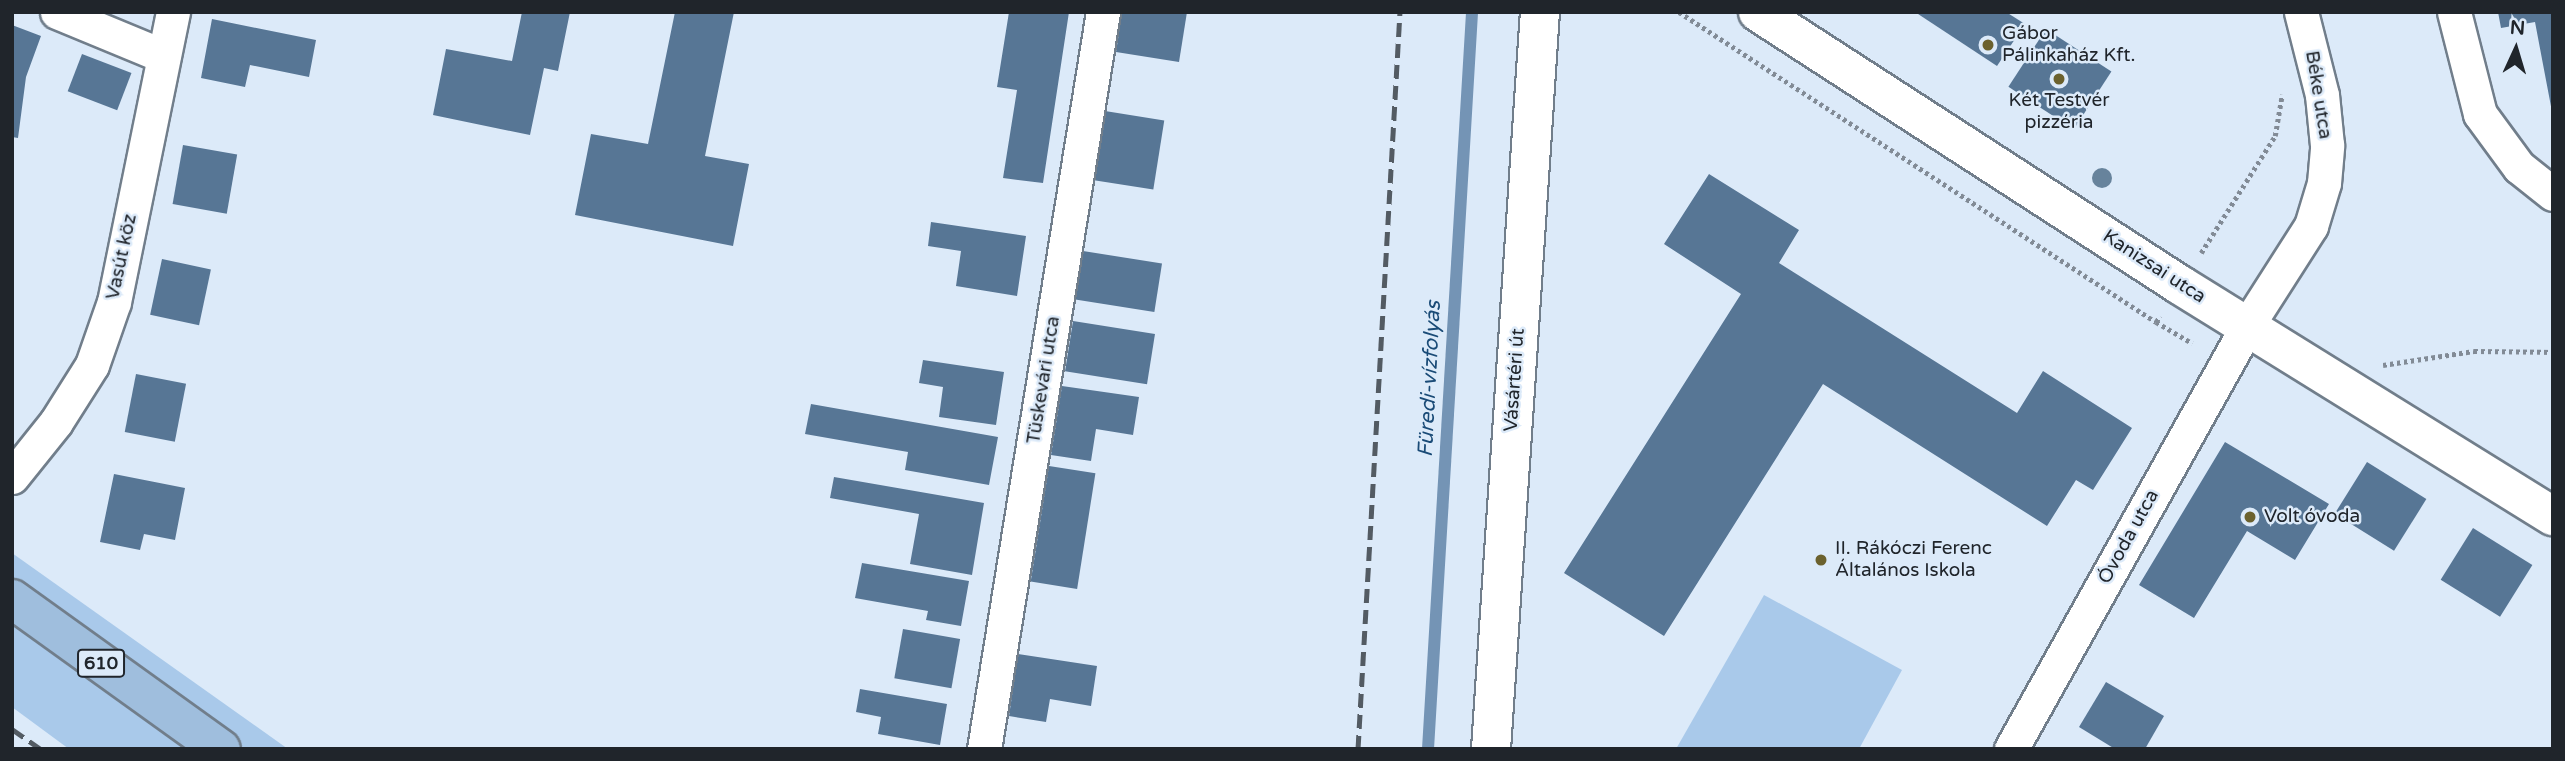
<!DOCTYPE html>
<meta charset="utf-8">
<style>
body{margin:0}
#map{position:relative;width:2565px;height:761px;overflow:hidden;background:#dceaf9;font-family:"Varela Round",sans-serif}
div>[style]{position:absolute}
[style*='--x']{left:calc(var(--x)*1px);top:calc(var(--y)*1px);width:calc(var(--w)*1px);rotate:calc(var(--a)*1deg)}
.green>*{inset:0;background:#a9c9ea}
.stream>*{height:12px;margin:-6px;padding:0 6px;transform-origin:6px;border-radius:6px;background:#7494b5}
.building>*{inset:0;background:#577695;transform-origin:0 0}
.path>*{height:4.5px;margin-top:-2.25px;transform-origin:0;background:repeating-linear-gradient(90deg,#828b96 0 3.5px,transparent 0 7px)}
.roads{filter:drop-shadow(2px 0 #717e8b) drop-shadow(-2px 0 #717e8b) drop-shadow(0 2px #717e8b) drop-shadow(0 -2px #717e8b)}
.minor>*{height:33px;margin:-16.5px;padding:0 16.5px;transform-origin:16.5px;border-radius:16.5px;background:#fff}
.tertiary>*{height:38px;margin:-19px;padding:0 19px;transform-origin:19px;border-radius:19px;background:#fff}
.primary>*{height:38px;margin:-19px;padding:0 19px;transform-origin:19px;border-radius:19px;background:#9fbedd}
.rail>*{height:5px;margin-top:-2.5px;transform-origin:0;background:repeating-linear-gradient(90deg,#535b63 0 14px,transparent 0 21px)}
.trees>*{width:20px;height:20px;margin:-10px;border-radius:50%;background:#67839c}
.dots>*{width:19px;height:19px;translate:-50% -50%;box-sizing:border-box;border:4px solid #dceaf9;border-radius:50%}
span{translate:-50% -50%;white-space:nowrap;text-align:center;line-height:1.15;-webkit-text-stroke:5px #dceaf9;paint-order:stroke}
.shield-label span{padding:2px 5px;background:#dceaf9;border:2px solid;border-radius:5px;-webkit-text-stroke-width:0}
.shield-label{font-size:18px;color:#20252b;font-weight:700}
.poi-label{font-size:19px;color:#20252b}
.left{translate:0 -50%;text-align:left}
.street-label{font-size:19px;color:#20252b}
.water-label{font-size:21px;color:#1a4b77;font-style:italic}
.frame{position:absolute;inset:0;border:14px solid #20252b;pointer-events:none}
.north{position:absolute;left:2481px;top:14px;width:70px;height:70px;-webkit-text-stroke:5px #dceaf9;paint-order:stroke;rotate:4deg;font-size:19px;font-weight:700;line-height:28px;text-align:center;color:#20252b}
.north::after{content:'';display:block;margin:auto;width:24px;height:32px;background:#20252b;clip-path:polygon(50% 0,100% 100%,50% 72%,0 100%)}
</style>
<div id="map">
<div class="green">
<i style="clip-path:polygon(12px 553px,288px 749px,69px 749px,12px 707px)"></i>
<i style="clip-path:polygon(1764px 595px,1902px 670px,1859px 749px,1676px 749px)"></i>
</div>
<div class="stream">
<i style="--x:1428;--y:749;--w:738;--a:-86.58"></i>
</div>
<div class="building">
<i style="clip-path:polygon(522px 12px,570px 12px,558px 71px,544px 68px,530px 135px,433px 115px,446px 49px,512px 61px)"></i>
<i style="clip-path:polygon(675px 12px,734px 12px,705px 156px,749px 164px,733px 246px,575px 215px,591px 134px,648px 144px)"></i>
<i style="clip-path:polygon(1009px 12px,1069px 12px,1043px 183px,1003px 178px,1017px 90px,997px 87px)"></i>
<i style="clip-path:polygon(1122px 12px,1187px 12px,1179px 62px,1116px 52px)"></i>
<i style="clip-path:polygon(1915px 12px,2006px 12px,2025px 24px,1997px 66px)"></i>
<i style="clip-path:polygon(2498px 12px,2553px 12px,2553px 117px,2535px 22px,2501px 28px)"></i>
<i style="clip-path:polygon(212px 19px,316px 40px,309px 77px,250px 65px,245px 87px,201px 78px)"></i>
<i style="clip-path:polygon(12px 25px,41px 36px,26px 77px,18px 138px,12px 137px)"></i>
<i style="left:2046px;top:29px;width:78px;height:69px;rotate:33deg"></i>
<i style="left:82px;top:54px;width:53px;height:40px;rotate:21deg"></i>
<i style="left:1105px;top:111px;width:60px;height:70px;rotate:9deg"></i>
<i style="left:183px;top:145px;width:55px;height:60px;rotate:10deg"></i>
<i style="clip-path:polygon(1709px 174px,1799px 230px,1779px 263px,2017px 413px,2043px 371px,2132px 428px,2093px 490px,2076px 480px,2047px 526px,1823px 384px,1664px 636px,1564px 573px,1741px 294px,1664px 244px)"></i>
<i style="clip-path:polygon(931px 222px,1026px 236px,1017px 296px,956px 286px,961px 251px,928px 246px)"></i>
<i style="left:1083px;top:251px;width:80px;height:49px;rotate:9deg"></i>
<i style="left:162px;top:259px;width:50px;height:57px;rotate:12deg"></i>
<i style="left:1073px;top:321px;width:83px;height:51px;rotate:9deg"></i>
<i style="clip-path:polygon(923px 360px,1004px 372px,996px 425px,939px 417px,943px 387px,919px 383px)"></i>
<i style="left:136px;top:374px;width:51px;height:59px;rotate:11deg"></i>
<i style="clip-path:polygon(1062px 386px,1139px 397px,1133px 435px,1096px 429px,1091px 461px,1051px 455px)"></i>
<i style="clip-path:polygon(811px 404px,998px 437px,989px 485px,905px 470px,908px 452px,805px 434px)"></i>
<i style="clip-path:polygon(2225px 442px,2329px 504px,2295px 560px,2247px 531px,2194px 618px,2139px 585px)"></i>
<i style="left:2367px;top:462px;width:70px;height:61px;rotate:32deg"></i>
<i style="left:1049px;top:466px;width:47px;height:117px;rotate:9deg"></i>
<i style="clip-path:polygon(114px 474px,185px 488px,175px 540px,144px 534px,140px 550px,100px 542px)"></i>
<i style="clip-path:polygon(834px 477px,984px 503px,972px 575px,910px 564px,919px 514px,830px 498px)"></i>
<i style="left:2473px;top:528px;width:70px;height:61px;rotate:32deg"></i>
<i style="clip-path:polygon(862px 563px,969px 581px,961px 626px,926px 620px,928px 611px,855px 598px)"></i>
<i style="left:903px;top:629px;width:58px;height:50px;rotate:10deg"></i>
<i style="clip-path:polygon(1018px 654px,1097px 666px,1091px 706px,1050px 699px,1046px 722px,1009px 716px)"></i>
<i style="clip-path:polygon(2106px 682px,2164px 716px,2145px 749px,2115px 749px,2079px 727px)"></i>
<i style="clip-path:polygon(860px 689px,947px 704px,940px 745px,878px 734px,881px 717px,856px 712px)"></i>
</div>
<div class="path">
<i style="--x:1679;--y:12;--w:569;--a:33.02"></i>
<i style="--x:2156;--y:322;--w:7;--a:-56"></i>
<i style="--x:2201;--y:253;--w:138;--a:-57.7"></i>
<i style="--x:2275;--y:136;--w:42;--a:-80.3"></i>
<i style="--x:2156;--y:322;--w:42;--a:30.3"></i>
<i style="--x:2383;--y:365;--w:92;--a:-8.7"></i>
<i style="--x:2474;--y:351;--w:79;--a:0.7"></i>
</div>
<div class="roads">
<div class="minor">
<i style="--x:57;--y:12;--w:115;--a:22.5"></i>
<i style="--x:2454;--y:12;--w:105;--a:75.7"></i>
<i style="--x:2480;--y:114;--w:66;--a:53.7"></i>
<i style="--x:2519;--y:167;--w:43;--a:38.5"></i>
<i style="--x:12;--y:477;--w:70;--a:-51.3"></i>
<i style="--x:56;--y:422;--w:67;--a:-57.7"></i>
<i style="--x:92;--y:365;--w:67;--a:-70.8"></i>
<i style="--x:114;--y:302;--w:296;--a:-78.5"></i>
<i style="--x:984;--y:749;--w:747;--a:-80.83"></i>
<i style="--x:2011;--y:749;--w:484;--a:-60.8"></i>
<i style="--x:2247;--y:326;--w:119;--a:-57.4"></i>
<i style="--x:2311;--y:226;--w:45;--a:-73.2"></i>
<i style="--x:2324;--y:183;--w:38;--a:-85"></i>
<i style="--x:2327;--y:145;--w:50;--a:-95.7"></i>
<i style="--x:2322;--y:95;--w:86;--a:-104.2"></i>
</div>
<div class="tertiary">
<i style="--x:1758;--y:12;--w:503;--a:32.9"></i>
<i style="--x:2180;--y:285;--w:439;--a:31.8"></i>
<i style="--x:1491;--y:749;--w:739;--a:-86.2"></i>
</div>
<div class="primary">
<i style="--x:12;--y:599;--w:257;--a:35.7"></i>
</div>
</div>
<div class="rail">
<i style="--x:12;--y:729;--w:35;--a:35"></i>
<i style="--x:1358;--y:749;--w:738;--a:-86.74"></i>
</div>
<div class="trees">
<i style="left:2102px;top:178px"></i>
</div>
<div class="dots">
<i style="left:1988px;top:45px;background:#6b612e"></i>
<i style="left:2059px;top:79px;background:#6b612e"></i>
<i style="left:2250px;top:517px;background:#6b612e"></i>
<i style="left:1821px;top:560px;background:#6b612e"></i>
</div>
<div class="shield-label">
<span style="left:101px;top:663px">610</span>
</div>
<div class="poi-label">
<span class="left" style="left:2002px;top:45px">Gábor<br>Pálinkaház Kft.</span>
<span style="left:2059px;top:112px">Két Testvér<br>pizzéria</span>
<span class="left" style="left:2264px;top:517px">Volt óvoda</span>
<span class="left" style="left:1835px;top:560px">II. Rákóczi Ferenc<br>Általános Iskola</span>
</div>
<div class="street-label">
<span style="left:2318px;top:95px;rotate:81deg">Béke utca</span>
<span style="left:122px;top:257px;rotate:-78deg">Vasút köz</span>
<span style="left:2154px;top:267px;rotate:33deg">Kanizsai utca</span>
<span style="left:1044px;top:380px;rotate:-81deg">Tüskevári utca</span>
<span style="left:1515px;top:380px;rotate:-86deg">Vásártéri út</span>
<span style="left:2129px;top:537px;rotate:-61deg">Óvoda utca</span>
</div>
<div class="water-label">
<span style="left:1430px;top:379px;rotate:-87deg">Füredi-vízfolyás</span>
</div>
<div class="frame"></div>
<div class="north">N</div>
</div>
